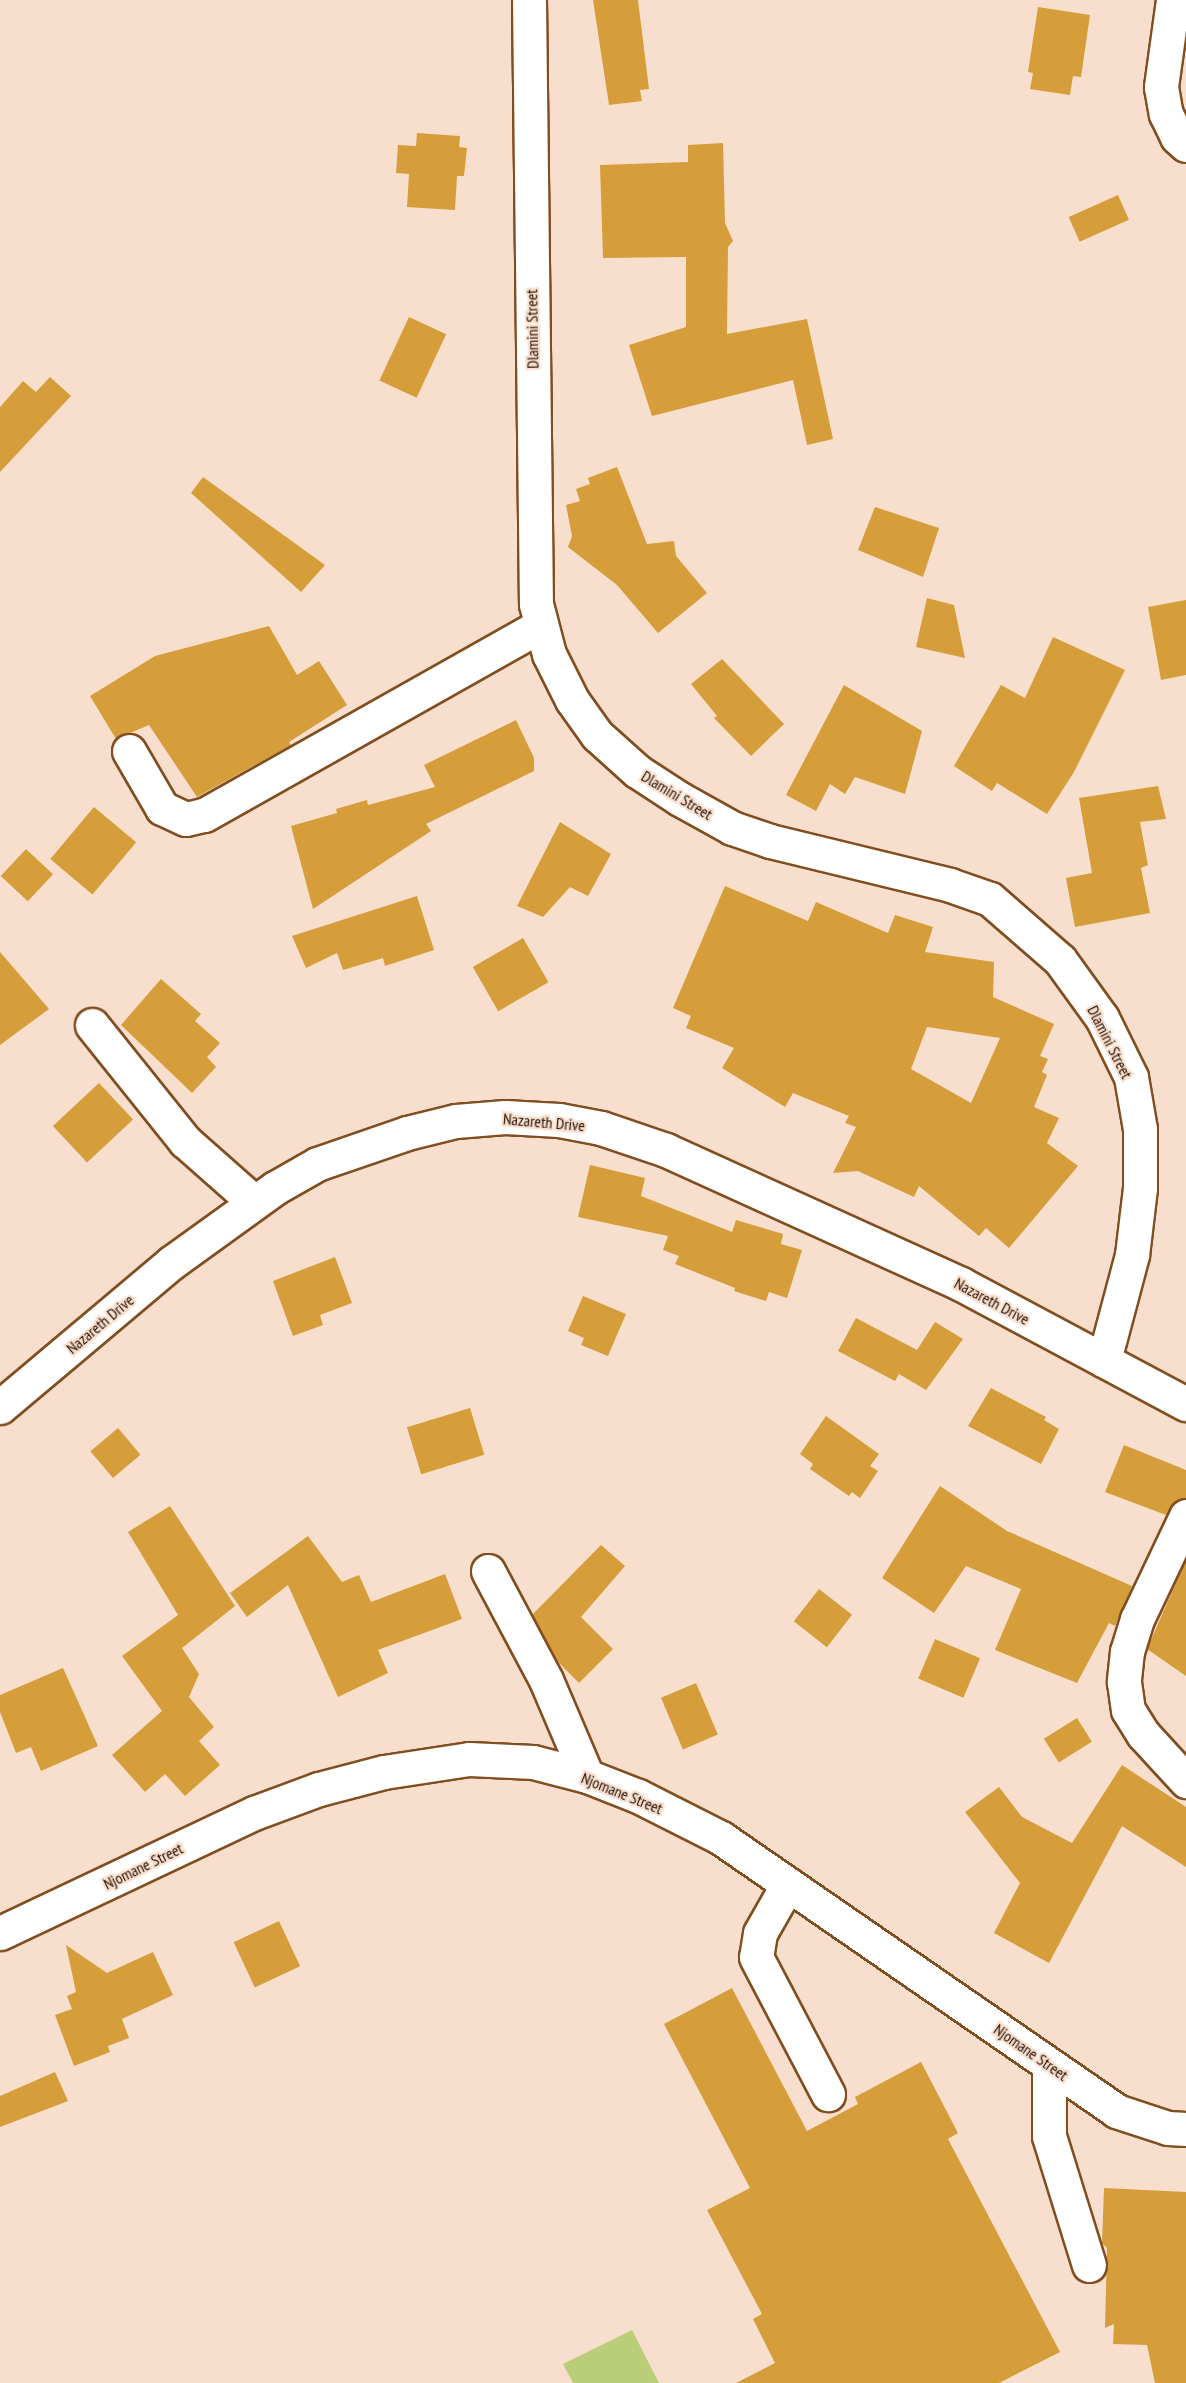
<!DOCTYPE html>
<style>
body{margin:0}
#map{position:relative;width:1186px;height:2383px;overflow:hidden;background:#f8dfcd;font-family:"PT Sans Narrow",sans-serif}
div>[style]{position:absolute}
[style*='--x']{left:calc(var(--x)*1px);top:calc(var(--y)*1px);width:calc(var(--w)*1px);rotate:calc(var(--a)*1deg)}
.green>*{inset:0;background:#bacd77}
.building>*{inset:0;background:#d59e3a;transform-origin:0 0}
.roads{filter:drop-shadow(2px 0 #814e20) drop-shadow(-2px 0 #814e20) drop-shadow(0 2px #814e20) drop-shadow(0 -2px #814e20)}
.minor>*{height:33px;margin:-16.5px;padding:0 16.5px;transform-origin:16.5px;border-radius:16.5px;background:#fff}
span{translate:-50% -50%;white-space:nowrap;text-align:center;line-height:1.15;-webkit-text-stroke:4.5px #f8dfcd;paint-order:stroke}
.street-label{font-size:16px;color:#220d00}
</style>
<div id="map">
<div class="green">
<i style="clip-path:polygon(632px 2330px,659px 2383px,573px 2383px,563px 2364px)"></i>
</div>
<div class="building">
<i style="clip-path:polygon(593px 0,638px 0,649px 89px,640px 90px,642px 101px,609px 105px)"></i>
<i style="clip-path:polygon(1038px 7px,1090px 15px,1081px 77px,1073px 76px,1070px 95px,1030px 89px,1033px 73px,1028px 72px)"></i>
<i style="clip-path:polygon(417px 133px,460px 136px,459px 147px,467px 148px,464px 176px,457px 176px,455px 210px,407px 207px,409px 174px,396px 173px,398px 145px,416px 146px)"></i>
<i style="clip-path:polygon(723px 143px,725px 223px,733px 241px,728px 247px,727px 334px,807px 319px,833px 439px,807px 445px,793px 380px,652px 416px,629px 345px,686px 327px,686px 257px,603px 258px,600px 165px,688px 162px,688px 145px)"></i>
<i style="left:1118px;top:195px;width:27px;height:54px;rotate:66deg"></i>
<i style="left:409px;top:317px;width:41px;height:70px;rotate:25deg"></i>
<i style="clip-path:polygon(50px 377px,71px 396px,0 472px,0 407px,23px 381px,36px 392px)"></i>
<i style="clip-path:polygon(617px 467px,647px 544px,674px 541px,676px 556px,707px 593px,658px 633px,617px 585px,568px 547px,572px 536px,566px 505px,580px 501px,576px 489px,590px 484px,588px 478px)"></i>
<i style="clip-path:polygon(203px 477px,325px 565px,301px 592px,191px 493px)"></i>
<i style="clip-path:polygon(875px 507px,939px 528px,923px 577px,858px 550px)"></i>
<i style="clip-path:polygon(927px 598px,954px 605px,965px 658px,916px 647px)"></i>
<i style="clip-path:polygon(1186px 600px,1186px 675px,1161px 680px,1148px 607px)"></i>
<i style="clip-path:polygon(269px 626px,297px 675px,319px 661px,347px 705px,289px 742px,291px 745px,197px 797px,149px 725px,116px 739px,90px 696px,155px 656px)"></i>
<i style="clip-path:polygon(1053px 637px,1125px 670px,1074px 772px,1047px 814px,997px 783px,992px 791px,954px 766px,1001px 685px,1025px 698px)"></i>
<i style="clip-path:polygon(722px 659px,784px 724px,751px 756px,714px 718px,717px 716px,691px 684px)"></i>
<i style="clip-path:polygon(844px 685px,922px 731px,905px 794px,855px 777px,845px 794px,830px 784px,816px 811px,786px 795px)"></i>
<i style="clip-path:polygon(516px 720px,534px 758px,534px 771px,426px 824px,431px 831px,313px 909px,291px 826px,337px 813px,336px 809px,367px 800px,368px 805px,435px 787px,424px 765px)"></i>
<i style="clip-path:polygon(1158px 786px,1166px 819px,1140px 822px,1148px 865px,1141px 868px,1150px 913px,1075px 927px,1066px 878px,1092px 873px,1079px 798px)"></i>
<i style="left:94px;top:807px;width:55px;height:68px;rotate:40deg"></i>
<i style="clip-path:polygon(560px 822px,611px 854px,588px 896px,570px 887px,543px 917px,517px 906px)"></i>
<i style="left:26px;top:849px;width:37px;height:37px;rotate:43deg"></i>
<i style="clip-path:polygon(evenodd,725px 886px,808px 921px,816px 902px,888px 933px,895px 915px,933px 927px,925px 952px,994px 962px,993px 997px,1054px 1024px,1040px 1056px,1048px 1059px,1042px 1072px,1047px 1075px,1034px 1107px,1059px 1118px,1047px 1143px,1078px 1166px,1009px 1248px,986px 1228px,979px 1236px,919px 1186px,914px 1197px,858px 1171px,833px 1173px,856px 1127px,845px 1123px,849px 1116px,793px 1093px,785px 1107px,722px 1068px,734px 1048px,686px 1028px,691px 1016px,673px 1008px,725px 886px,927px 1027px,1000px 1038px,971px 1103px,911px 1069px,927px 1027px)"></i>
<i style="clip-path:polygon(417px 896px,434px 950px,385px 966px,383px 958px,343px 970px,337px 953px,306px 968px,292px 936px)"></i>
<i style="left:523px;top:938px;width:51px;height:58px;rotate:60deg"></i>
<i style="clip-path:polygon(0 952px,49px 1009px,0 1045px)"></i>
<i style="clip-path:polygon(161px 979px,201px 1014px,195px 1021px,220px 1043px,207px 1057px,216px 1067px,192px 1093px,121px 1025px)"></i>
<i style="left:99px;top:1083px;width:50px;height:63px;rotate:47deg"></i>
<i style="clip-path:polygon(590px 1165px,645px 1178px,641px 1196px,732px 1232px,736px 1220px,783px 1234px,781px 1244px,802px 1250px,787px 1298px,769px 1292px,766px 1301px,734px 1291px,735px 1288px,675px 1264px,679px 1256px,663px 1250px,668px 1236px,578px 1217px)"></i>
<i style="clip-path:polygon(335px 1257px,352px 1303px,320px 1315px,323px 1325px,293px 1336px,273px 1281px)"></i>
<i style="clip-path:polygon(583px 1296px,626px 1314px,608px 1356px,581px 1345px,584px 1338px,568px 1331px)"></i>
<i style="clip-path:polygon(856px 1318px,917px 1350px,935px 1322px,963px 1339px,926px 1390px,899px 1374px,895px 1381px,838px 1351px)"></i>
<i style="clip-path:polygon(991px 1388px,1046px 1417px,1044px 1420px,1059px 1429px,1041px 1464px,968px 1426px)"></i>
<i style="left:470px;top:1408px;width:49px;height:66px;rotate:73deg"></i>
<i style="clip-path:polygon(826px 1416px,879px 1454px,870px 1466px,878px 1471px,860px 1498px,852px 1492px,849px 1496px,810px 1469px,813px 1464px,800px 1454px)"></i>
<i style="left:118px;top:1428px;width:35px;height:36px;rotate:50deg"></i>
<i style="clip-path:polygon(1124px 1445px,1186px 1470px,1186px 1498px,1175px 1501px,1166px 1515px,1105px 1492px)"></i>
<i style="clip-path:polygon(940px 1486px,1007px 1531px,1132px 1586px,1115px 1626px,1109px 1623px,1077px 1683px,995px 1650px,1021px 1589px,966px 1566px,934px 1613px,882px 1578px)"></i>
<i style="clip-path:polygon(170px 1506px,235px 1606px,182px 1648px,199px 1674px,189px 1697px,214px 1727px,199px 1741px,220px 1765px,185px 1796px,165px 1774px,145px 1792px,112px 1755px,162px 1711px,122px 1656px,178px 1615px,128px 1532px)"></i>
<i style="clip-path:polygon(308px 1536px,342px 1582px,359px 1575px,371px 1602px,445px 1574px,462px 1619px,378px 1650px,388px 1673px,338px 1697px,288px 1585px,247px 1617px,230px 1593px)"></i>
<i style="clip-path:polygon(601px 1545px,625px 1566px,581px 1617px,613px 1649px,579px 1683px,557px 1661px,532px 1615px)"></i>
<i style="clip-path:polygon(1186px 1560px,1186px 1676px,1147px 1649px)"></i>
<i style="left:819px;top:1589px;width:42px;height:41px;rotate:38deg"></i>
<i style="left:935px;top:1639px;width:49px;height:43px;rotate:23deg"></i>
<i style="clip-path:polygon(63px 1668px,98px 1746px,41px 1771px,31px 1747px,16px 1753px,0 1712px,0 1695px)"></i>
<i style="left:696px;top:1683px;width:56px;height:38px;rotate:67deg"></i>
<i style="left:1077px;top:1718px;width:28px;height:39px;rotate:58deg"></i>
<i style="clip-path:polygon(1122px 1765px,1186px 1807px,1186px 1867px,1122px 1826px,1049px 1963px,994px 1933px,1020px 1883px,965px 1812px,999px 1787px,1022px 1817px,1072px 1843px)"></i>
<i style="left:279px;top:1921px;width:50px;height:50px;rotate:65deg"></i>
<i style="clip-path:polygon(66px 1945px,107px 1973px,153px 1952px,173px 1995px,122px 2019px,129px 2038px,108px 2046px,110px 2052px,74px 2066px,55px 2015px,72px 2009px,67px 1996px,76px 1992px)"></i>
<i style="clip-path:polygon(732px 1988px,807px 2131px,858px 2104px,855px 2097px,921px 2062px,958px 2133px,948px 2139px,1060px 2352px,999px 2383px,736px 2383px,775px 2363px,753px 2319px,762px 2314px,707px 2210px,750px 2188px,664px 2024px)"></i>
<i style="clip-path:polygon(55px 2072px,68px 2101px,0 2127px,0 2096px)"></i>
<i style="clip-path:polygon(1104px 2188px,1186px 2192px,1186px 2383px,1155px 2383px,1147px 2345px,1113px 2344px,1114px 2324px,1105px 2328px,1107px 2248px,1102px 2243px)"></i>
</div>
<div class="roads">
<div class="minor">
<i style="--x:529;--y:0;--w:604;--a:89.34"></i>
<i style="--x:536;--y:604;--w:52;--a:75.4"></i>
<i style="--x:549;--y:654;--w:51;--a:63.4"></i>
<i style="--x:572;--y:700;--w:43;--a:54.5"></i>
<i style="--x:597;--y:735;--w:54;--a:42"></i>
<i style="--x:637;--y:771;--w:51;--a:33.1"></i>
<i style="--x:680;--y:799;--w:60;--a:29.1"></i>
<i style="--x:732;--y:828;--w:40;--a:18.9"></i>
<i style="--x:770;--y:841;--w:185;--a:13.7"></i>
<i style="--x:950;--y:885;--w:42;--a:19.3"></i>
<i style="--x:990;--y:899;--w:93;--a:41.1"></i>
<i style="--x:1060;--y:960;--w:72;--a:54.1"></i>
<i style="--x:1102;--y:1018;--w:66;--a:63.8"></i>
<i style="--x:1131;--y:1077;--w:53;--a:80.2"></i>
<i style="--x:1140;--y:1129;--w:59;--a:90"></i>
<i style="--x:1140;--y:1188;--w:67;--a:96.8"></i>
<i style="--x:1132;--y:1255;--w:109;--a:104.9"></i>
<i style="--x:1173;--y:0;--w:88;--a:97.9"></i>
<i style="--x:1161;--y:87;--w:27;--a:80"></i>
<i style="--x:1166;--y:114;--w:25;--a:64"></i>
<i style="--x:1177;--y:137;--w:12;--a:42"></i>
<i style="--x:129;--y:751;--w:66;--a:59.9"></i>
<i style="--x:162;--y:808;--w:26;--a:25"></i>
<i style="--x:186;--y:819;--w:18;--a:-13"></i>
<i style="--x:204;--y:815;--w:387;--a:-29.4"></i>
<i style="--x:92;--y:1025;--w:149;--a:51.3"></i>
<i style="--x:185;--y:1141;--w:92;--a:41.5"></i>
<i style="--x:0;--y:1407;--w:224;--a:-40.1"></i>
<i style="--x:171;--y:1263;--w:128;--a:-35.8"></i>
<i style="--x:275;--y:1188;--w:48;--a:-29.7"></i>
<i style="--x:317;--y:1164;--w:95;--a:-19"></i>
<i style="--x:407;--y:1133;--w:50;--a:-13.8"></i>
<i style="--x:456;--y:1121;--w:49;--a:-4.7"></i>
<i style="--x:505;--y:1117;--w:54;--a:3.2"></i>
<i style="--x:559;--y:1120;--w:43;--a:10.8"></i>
<i style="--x:601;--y:1128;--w:69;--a:18.7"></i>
<i style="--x:666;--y:1150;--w:324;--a:24.4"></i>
<i style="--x:961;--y:1284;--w:255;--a:28.1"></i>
<i style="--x:1186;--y:1516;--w:114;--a:115.4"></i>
<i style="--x:1137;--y:1619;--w:34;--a:107"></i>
<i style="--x:1127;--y:1651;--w:31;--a:96"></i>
<i style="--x:1124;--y:1682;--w:28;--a:82"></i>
<i style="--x:1128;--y:1710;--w:28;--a:58"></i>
<i style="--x:1143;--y:1734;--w:64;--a:47.5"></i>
<i style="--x:488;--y:1571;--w:123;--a:62"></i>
<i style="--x:546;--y:1680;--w:104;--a:66.9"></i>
<i style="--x:788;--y:1884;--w:56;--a:119.7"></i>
<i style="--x:760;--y:1933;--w:24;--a:99"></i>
<i style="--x:756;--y:1957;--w:155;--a:62.3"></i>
<i style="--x:0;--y:1933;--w:281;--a:-25.3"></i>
<i style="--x:254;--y:1813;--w:69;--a:-20.3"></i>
<i style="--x:319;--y:1789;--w:67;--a:-14.7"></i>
<i style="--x:384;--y:1772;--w:86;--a:-8.7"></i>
<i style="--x:469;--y:1759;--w:64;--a:2.7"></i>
<i style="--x:533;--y:1762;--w:56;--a:14.5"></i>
<i style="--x:587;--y:1776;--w:55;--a:21.4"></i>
<i style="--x:638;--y:1796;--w:93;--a:26.8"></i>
<i style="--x:721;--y:1838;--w:480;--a:34.6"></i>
<i style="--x:1116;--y:2111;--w:55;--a:18.1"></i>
<i style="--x:1168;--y:2128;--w:18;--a:3"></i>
<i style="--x:1049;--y:2065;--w:71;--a:90"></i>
<i style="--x:1049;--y:2136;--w:135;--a:72.8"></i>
</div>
</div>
<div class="street-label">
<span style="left:532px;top:329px;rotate:-91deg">Dlamini Street</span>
<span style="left:677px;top:795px;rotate:31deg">Dlamini Street</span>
<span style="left:1110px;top:1042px;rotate:63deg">Dlamini Street</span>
<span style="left:544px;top:1122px;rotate:5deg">Nazareth Drive</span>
<span style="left:992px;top:1301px;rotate:28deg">Nazareth Drive</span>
<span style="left:100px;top:1324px;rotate:-40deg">Nazareth Drive</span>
<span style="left:622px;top:1793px;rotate:22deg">Njomane Street</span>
<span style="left:143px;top:1866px;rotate:-26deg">Njomane Street</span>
<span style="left:1031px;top:2052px;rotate:35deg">Njomane Street</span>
</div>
</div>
